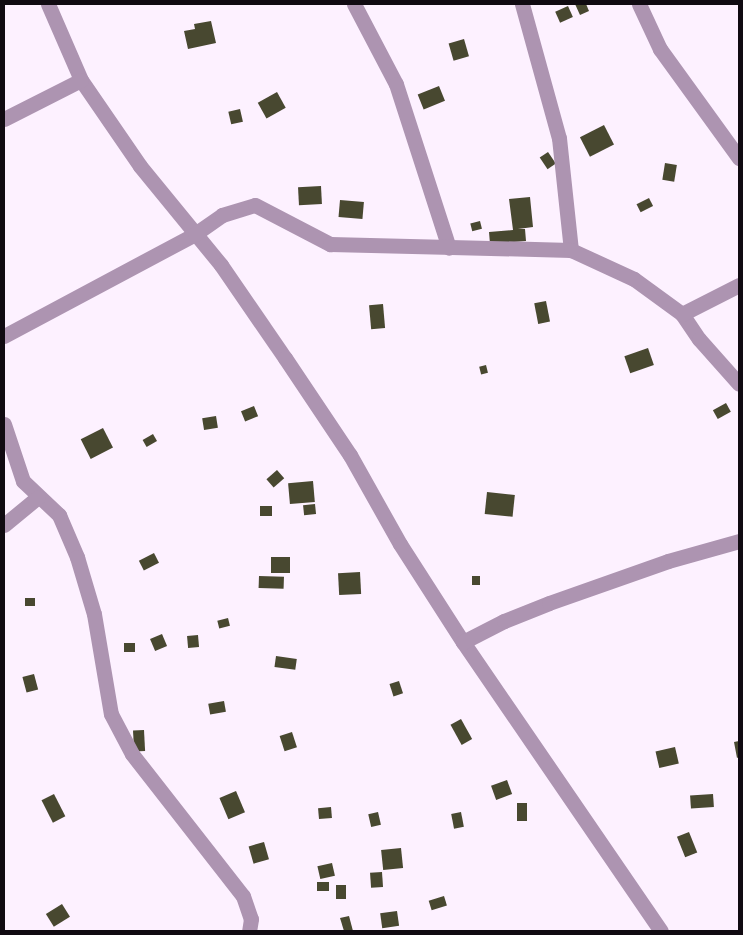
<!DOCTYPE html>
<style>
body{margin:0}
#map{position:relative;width:743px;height:935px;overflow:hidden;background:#fdf1ff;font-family:"Fira Sans Condensed",sans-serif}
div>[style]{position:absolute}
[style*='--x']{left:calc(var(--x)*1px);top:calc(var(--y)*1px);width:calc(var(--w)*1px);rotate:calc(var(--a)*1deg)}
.building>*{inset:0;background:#484830;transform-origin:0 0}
.minor>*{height:15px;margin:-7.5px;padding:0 7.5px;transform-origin:7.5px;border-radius:7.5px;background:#ad94b1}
span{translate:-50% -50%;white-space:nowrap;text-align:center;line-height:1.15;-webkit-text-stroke:5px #fdf1ff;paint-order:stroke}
.frame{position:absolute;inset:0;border:5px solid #100a11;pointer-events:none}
</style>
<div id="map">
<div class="building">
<i style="clip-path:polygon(575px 4px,586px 4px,589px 11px,580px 15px)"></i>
<i style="left:568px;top:6px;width:12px;height:14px;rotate:66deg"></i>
<i style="clip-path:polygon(211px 21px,216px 43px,188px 49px,184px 31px,195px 29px,194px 24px)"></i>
<i style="left:464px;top:39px;width:18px;height:16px;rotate:74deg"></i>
<i style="left:439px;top:86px;width:16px;height:23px;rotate:68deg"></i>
<i style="left:277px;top:92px;width:18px;height:22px;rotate:61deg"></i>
<i style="left:240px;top:109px;width:13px;height:12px;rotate:77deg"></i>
<i style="left:604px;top:125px;width:22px;height:27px;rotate:63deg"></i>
<i style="left:548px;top:152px;width:14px;height:10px;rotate:56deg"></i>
<i style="left:665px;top:163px;width:12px;height:17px;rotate:9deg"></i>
<i style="left:321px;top:186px;width:18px;height:23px;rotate:87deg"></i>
<i style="clip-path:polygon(530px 197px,533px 227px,518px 229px,525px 229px,526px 241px,490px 244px,489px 232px,513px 230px,509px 199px)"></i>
<i style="left:649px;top:198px;width:9px;height:14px;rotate:63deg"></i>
<i style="left:340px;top:200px;width:24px;height:17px;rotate:5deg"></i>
<i style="left:480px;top:221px;width:8px;height:10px;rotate:76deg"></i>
<i style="left:546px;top:301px;width:21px;height:12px;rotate:79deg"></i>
<i style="left:383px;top:304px;width:24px;height:14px;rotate:85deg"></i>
<i style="left:648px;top:348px;width:18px;height:25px;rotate:71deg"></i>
<i style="left:486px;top:365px;width:8px;height:7px;rotate:76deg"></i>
<i style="left:726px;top:403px;width:10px;height:15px;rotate:61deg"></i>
<i style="left:254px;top:406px;width:11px;height:14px;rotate:68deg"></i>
<i style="left:216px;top:416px;width:12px;height:14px;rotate:81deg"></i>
<i style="left:103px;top:428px;width:22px;height:25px;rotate:63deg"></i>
<i style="left:153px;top:434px;width:8px;height:12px;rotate:60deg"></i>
<i style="left:277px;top:470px;width:11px;height:14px;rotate:49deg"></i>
<i style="left:313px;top:481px;width:21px;height:25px;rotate:85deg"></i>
<i style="left:487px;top:492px;width:28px;height:22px;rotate:6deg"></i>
<i style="left:315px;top:504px;width:10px;height:12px;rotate:84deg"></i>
<i style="left:260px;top:506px;width:12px;height:10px"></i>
<i style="left:154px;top:553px;width:11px;height:17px;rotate:63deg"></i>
<i style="left:271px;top:557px;width:19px;height:16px"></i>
<i style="left:360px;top:572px;width:22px;height:22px;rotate:87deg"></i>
<i style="left:259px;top:576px;width:25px;height:12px;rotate:2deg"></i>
<i style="left:472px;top:576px;width:8px;height:9px"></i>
<i style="left:25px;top:598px;width:10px;height:8px"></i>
<i style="left:228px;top:618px;width:8px;height:11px;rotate:76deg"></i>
<i style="left:162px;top:634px;width:13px;height:13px;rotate:67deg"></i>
<i style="left:198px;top:635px;width:12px;height:11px;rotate:85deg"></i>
<i style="left:124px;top:643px;width:11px;height:9px"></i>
<i style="left:276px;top:656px;width:21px;height:11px;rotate:8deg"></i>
<i style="left:34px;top:674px;width:16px;height:12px;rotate:75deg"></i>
<i style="left:399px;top:681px;width:13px;height:10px;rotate:72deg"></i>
<i style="left:224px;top:701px;width:11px;height:16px;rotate:80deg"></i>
<i style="left:461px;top:719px;width:23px;height:12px;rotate:61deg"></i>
<i style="left:144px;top:730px;width:21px;height:11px;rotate:87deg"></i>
<i style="left:292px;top:732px;width:16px;height:13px;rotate:72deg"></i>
<i style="clip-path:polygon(739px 741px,739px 757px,737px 758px,734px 742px)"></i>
<i style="left:675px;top:747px;width:17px;height:20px;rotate:77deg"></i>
<i style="left:507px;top:780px;width:15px;height:17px;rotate:70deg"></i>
<i style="left:236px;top:791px;width:23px;height:18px;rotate:67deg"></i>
<i style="left:54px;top:794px;width:25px;height:14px;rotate:63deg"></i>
<i style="left:713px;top:794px;width:13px;height:23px;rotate:86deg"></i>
<i style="left:517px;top:803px;width:10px;height:18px"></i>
<i style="left:331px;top:807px;width:11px;height:13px;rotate:85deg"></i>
<i style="left:378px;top:812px;width:13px;height:10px;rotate:77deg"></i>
<i style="left:461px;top:812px;width:15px;height:10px;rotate:79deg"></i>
<i style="left:689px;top:832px;width:22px;height:13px;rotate:68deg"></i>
<i style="left:264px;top:842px;width:18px;height:16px;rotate:74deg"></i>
<i style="left:401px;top:848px;width:20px;height:20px;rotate:84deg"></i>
<i style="left:332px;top:863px;width:13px;height:15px;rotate:77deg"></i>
<i style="left:382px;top:872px;width:15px;height:12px;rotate:86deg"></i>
<i style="left:317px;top:882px;width:12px;height:9px"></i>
<i style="left:336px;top:885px;width:10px;height:14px"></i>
<i style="left:444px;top:896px;width:10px;height:16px;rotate:73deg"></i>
<i style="left:62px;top:904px;width:15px;height:19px;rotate:58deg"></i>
<i style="left:397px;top:911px;width:15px;height:17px;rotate:82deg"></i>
<i style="clip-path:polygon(349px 916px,353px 931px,344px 931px,340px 918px)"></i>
</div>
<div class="minor">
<i style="--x:48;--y:4;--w:83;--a:66.5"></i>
<i style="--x:81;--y:80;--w:104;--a:55.5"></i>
<i style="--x:140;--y:166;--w:128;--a:50.7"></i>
<i style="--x:221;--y:265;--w:113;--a:55.5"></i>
<i style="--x:285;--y:358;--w:117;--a:56.2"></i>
<i style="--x:350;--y:455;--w:102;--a:60.7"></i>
<i style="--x:400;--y:544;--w:117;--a:57.3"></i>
<i style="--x:463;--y:642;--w:350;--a:55.6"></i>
<i style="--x:354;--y:4;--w:90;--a:62.3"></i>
<i style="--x:396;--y:84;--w:172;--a:72.1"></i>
<i style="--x:522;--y:4;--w:139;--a:74.6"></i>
<i style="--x:559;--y:138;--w:113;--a:83.9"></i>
<i style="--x:639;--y:4;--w:50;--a:65"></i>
<i style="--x:660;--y:49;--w:135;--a:54.1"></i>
<i style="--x:4;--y:119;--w:86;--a:-26.9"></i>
<i style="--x:682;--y:314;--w:30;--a:56"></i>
<i style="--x:699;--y:339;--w:60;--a:48.4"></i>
<i style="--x:4;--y:336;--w:217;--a:-28.1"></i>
<i style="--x:195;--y:234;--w:33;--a:-35"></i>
<i style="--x:222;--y:215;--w:34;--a:-17"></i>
<i style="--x:255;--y:205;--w:85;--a:27.5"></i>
<i style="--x:330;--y:244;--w:241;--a:1.4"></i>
<i style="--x:571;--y:250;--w:69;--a:24.7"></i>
<i style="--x:634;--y:279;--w:59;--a:36.1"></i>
<i style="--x:682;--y:314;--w:64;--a:-27"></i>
<i style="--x:4;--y:424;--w:60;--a:71.6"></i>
<i style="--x:23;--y:481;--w:50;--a:43.4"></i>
<i style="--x:59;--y:515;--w:46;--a:66.8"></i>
<i style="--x:77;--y:557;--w:59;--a:73.4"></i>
<i style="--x:94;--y:614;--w:101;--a:80.4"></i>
<i style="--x:111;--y:714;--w:45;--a:62.3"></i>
<i style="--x:132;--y:754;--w:180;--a:52"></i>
<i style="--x:243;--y:896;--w:24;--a:71"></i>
<i style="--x:251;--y:919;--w:12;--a:99"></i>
<i style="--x:4;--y:525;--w:44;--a:-39.5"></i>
<i style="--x:463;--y:642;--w:46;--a:-27.1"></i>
<i style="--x:504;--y:621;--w:48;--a:-21.8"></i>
<i style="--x:549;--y:603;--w:126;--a:-19.4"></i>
<i style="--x:668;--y:561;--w:74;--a:-15.7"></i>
</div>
<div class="frame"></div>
</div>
